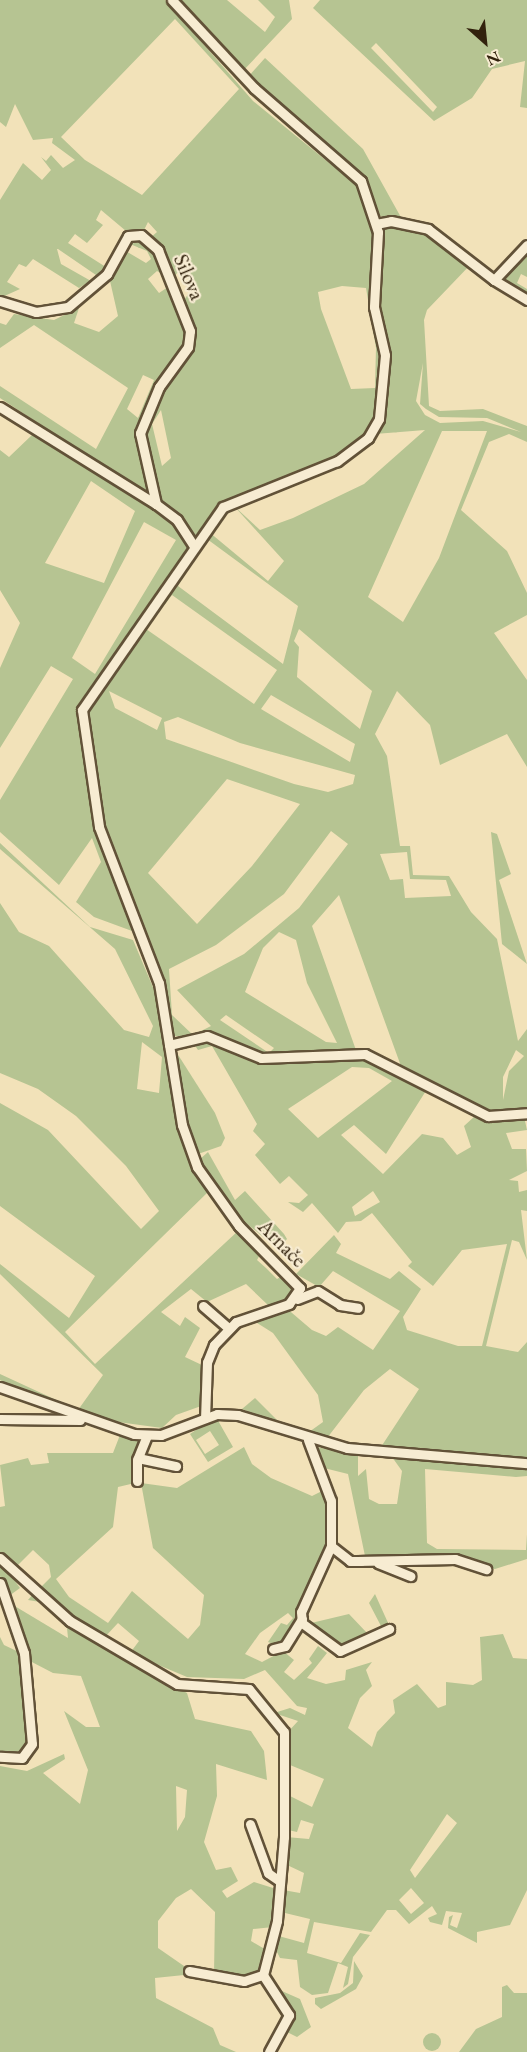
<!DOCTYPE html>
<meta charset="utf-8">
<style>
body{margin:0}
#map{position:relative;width:527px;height:2052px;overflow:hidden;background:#f2e2b9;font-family:"EB Garamond",serif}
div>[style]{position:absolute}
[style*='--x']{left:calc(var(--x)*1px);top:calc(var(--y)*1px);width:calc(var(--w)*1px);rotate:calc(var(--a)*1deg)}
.green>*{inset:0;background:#b6c492}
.round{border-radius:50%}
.roads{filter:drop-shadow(2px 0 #625238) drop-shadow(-2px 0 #625238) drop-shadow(0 2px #625238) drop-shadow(0 -2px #625238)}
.minor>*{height:9px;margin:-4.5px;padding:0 4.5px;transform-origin:4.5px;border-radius:4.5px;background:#f7ecd2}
span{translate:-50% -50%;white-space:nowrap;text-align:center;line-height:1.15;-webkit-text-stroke:4.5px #f7ecd2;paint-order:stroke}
.street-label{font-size:21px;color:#32220d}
.north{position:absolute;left:455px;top:12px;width:60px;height:60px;-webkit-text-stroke:4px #f7ecd2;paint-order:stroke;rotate:153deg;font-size:16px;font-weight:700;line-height:24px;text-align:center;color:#32220d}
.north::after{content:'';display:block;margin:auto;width:21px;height:27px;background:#32220d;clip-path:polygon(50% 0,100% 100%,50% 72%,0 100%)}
</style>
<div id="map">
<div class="green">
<i style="clip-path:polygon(evenodd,0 0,165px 0,253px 101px,360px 188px,374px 227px,382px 351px,377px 422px,349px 451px,214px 512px,195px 538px,159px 502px,143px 431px,165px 384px,187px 358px,191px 345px,182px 303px,195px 284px,179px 271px,171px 280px,150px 238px,157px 232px,148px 222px,143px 232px,126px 231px,101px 210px,96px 220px,103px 225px,87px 243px,75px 234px,68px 243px,109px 269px,79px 288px,33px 259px,26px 267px,19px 264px,7px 282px,20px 289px,0 298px,0 200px,23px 163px,42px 180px,51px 170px,41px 157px,46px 161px,51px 155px,63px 168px,75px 160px,52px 143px,53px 138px,33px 140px,15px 104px,6px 127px,0 122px,0 0,175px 19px,239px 89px,142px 195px,85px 160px,61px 137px,175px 19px,0 0,57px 249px,58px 249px,96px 275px,91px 281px,61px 264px,57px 249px,0 0,342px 286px,366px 288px,376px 348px,375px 388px,351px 389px,321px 309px,318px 292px,342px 286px,0 0,161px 410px,171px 458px,162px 466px,152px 424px,161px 410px)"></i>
<i style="clip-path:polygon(177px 0,227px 0,265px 32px,275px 17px,258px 0,289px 0,292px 19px,242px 72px)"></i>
<i style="clip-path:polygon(evenodd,320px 0,527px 0,527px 108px,520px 107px,525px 61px,492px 69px,472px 98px,434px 121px,313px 8px,320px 0,376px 43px,437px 107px,433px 112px,371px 48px,376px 43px)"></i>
<i style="clip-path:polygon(265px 58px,363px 149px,403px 221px,379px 216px,361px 177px,247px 78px)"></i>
<i style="clip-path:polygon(evenodd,391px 223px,420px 228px,472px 263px,427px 310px,424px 320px,429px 406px,440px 411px,483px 409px,527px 426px,527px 442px,509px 434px,489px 442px,461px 510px,507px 551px,527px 593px,527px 615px,494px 633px,527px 680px,527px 767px,507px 734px,440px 765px,430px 725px,397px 691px,375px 734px,387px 756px,400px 846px,410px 846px,413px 875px,449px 876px,471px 912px,497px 939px,518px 1041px,527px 1029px,527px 1110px,509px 1117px,479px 1109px,402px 1069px,339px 895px,312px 926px,357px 1053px,260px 1056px,221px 1039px,174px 1036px,164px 988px,102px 830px,85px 709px,209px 532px,268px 581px,284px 561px,234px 506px,260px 530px,293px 518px,364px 484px,425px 430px,375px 434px,388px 383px,378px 306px,380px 234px,391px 223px,423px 363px,420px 404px,426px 409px,439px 417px,487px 418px,521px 432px,483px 421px,440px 423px,425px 415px,416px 401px,423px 363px,391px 223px,442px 431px,487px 431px,439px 558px,403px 622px,368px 597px,442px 431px,391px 223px,207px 539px,298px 606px,283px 664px,178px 586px,207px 539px,391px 223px,172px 595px,277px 670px,254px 704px,146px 629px,172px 595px,391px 223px,299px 629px,372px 691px,360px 729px,297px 677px,299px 647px,294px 641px,299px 629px,391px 223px,109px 691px,162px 718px,157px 730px,115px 708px,109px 691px,391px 223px,271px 695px,355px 744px,350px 762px,261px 709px,271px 695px,391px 223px,178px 717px,240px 743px,355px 775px,353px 784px,328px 792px,294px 784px,166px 739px,164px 722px,178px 717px,391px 223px,227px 779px,300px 804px,252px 866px,197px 924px,148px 873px,227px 779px,391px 223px,331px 831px,348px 844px,299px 908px,244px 954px,177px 990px,211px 1026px,193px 1035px,172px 1015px,169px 969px,216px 945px,284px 894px,331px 831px,391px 223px,407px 852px,410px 879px,446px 880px,451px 896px,405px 898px,403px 879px,390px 880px,380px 854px,407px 852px,391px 223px,279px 932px,296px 940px,307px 983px,337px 1043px,326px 1042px,245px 992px,263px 948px,279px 932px,391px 223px,226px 1015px,274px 1048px,269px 1053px,220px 1020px,226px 1015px,391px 223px,516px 1050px,524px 1056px,509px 1071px,503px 1100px,503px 1077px,516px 1050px)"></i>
<i style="clip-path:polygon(evenodd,139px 242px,152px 251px,167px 277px,157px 271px,148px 279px,159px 293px,168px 287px,189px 335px,139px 432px,150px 497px,0 398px,0 386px,96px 449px,128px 388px,34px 325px,0 348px,0 323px,6px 325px,14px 314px,54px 320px,79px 308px,74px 323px,99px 332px,118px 316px,110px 281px,124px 250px,146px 263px,151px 259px,147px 251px,130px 244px,139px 242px,143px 375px,154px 380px,138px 418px,127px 409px,143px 375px)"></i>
<i style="clip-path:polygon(527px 249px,527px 277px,521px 274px,517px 283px,527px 289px,527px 298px,500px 280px)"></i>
<i style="clip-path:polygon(evenodd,10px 417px,169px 521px,190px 546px,87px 693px,79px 715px,93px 815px,132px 931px,94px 917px,76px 902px,101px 862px,92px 838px,59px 885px,0 832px,0 800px,73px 679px,51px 666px,0 748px,0 668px,20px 623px,0 590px,0 450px,9px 457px,32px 435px,10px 417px,91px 481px,135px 511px,104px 583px,45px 563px,91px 481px,10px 417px,144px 522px,176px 540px,95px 674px,72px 658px,144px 522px)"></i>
<i style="clip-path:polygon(491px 832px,497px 834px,511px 874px,499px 880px,527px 964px,502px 944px)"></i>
<i style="clip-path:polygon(evenodd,0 843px,90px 927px,133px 940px,158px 999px,182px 1138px,208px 1192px,65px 1332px,95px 1364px,239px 1230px,262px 1251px,257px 1260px,266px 1268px,277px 1279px,286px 1274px,297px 1285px,292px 1299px,270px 1307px,246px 1284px,207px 1302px,191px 1289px,161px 1312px,180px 1326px,185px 1317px,200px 1328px,185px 1357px,204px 1366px,204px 1405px,176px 1415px,162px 1428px,96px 1419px,26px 1395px,0 1380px,0 1374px,78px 1410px,103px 1375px,0 1274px,0 1264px,69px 1318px,95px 1276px,0 1206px,0 1103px,48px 1130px,141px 1229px,159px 1211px,126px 1166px,76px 1116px,38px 1089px,0 1073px,0 903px,19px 932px,49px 946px,124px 1030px,149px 1037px,153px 1026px,115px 949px,0 849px,0 843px,142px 1042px,162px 1057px,159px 1093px,137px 1089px,142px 1042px)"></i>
<i style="clip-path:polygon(evenodd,203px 1039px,273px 1061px,360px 1057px,429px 1086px,386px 1154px,354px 1125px,341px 1135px,383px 1174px,422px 1134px,443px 1138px,457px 1155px,471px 1147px,464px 1126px,475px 1116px,525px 1121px,527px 1130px,506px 1133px,512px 1149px,526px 1149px,527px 1171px,509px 1180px,518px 1181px,519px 1192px,527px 1190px,527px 1211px,521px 1210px,527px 1260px,519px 1242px,512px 1240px,486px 1346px,518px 1352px,527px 1342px,527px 1460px,379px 1450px,419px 1389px,390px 1369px,364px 1390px,324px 1442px,309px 1432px,323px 1422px,318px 1395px,273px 1333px,251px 1319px,285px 1307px,312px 1330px,326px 1336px,338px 1327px,373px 1350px,400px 1311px,333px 1271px,319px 1287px,296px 1274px,334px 1235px,341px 1244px,336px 1253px,390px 1279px,399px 1271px,421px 1289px,403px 1317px,407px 1330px,458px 1346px,482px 1346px,507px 1244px,462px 1250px,433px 1286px,408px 1266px,412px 1262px,372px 1213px,361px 1221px,346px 1222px,338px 1233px,312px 1203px,303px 1212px,288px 1202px,299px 1203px,308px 1195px,289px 1176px,280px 1184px,255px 1155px,265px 1144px,253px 1131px,257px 1124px,212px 1046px,198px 1050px,192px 1041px,203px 1039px,352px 1067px,369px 1068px,392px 1081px,318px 1138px,288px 1109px,352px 1067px,203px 1039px,373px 1191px,380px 1202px,355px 1216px,352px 1207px,373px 1191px)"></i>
<i style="clip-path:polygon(175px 1050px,215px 1113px,225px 1138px,221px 1146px,198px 1154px,191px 1145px)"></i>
<i style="clip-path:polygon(208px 1152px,235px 1200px,245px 1191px,284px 1234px,287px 1239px,278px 1249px,236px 1215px,199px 1160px)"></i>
<i style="clip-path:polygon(255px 1398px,277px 1420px,279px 1424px,242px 1409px)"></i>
<i style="clip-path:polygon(evenodd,216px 1417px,233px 1447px,208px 1462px,190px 1434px,216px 1417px,210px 1431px,219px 1445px,205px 1454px,196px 1440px,210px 1431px)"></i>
<i style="clip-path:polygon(evenodd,120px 1435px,142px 1440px,135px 1483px,118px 1487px,113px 1527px,56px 1579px,69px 1597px,108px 1623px,132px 1591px,188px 1639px,200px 1625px,204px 1595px,153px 1548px,141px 1483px,177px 1488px,244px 1447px,252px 1464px,271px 1478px,312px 1496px,324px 1490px,329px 1542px,282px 1647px,268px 1642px,281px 1623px,287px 1625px,293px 1618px,288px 1613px,260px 1633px,245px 1654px,262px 1662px,283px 1651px,294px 1660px,284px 1672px,294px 1680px,312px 1663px,309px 1659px,318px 1646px,327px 1653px,307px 1678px,326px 1684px,345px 1680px,346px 1670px,372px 1662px,366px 1670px,372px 1686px,360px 1698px,348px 1728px,372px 1747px,377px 1732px,395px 1713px,393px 1700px,417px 1684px,438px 1708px,446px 1705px,446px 1682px,473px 1685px,482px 1680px,480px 1637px,503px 1634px,513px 1658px,527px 1659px,527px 1890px,510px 1925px,477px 1932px,477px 1943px,448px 1928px,449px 1917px,453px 1915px,450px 1925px,457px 1928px,462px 1913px,446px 1911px,442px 1925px,430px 1922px,428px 1918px,437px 1914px,432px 1906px,409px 1924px,396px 1910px,387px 1910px,371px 1932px,314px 1922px,307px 1953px,341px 1963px,360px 1933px,370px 1935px,353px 1957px,348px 1984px,343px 1988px,348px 1967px,338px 1963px,328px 1993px,312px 1995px,300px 1987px,297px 1960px,280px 1958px,273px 1944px,275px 1935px,304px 1943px,310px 1919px,285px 1913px,283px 1890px,300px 1893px,304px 1873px,285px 1864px,286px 1837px,309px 1839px,314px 1824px,301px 1820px,297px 1832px,288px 1830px,286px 1794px,312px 1807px,324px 1779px,290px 1765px,287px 1733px,298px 1721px,274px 1713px,290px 1708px,305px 1715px,307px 1708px,297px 1706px,265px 1670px,244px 1679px,187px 1677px,130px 1653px,139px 1641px,118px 1623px,103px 1639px,68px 1618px,38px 1590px,51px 1577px,49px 1565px,33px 1550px,15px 1568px,0 1554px,0 1507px,5px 1506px,0 1465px,28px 1458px,31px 1465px,49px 1463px,47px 1453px,113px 1453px,120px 1435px,447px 1814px,457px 1823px,415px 1878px,410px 1870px,447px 1814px,120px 1435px,411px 1888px,424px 1903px,411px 1914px,399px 1900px,411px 1888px)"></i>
<i style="clip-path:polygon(314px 1447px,358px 1453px,358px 1476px,366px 1469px,369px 1499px,379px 1504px,397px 1504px,402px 1471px,392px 1457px,527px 1466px,527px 1476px,516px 1477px,425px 1469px,427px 1543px,437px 1549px,526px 1550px,527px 1534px,527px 1559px,495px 1569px,396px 1554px,365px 1556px,348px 1474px,324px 1468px)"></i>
<i style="clip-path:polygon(0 1560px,20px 1588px,9px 1596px,0 1576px)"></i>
<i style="clip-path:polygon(evenodd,34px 1593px,125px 1660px,187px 1693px,195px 1719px,251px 1731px,264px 1751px,267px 1780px,216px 1764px,217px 1796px,204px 1842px,216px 1870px,231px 1867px,238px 1881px,222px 1891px,227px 1898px,254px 1882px,273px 1888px,273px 1927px,253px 1929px,251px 1941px,268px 1951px,260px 1972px,248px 1979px,214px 1973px,215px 1912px,191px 1889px,176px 1898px,158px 1921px,158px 1948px,184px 1966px,184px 1975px,155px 1978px,156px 1998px,213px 2028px,220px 2045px,236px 2052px,0 2052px,0 1766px,27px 1771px,64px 1754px,65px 1759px,43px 1773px,80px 1804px,88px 1770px,64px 1711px,86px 1727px,100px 1727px,81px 1676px,53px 1673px,28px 1660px,13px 1605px,68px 1638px,67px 1628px,46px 1603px,28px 1600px,34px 1593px,176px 1786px,187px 1790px,185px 1817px,177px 1831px,176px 1786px)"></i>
<i style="clip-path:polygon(375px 1594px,389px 1625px,339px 1649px,307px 1624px,349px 1614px,367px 1633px,381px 1626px,369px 1603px)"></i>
<i style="clip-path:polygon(0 1637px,4px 1645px,23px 1654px,31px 1742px,21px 1754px,0 1753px)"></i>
<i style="clip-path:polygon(354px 1961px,363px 1976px,356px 1989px,321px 2009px,315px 2004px,315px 1998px,340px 1993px,353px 1983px)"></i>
<i style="clip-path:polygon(266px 1984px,300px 1999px,311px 2027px,297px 2037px,285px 2031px,290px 2023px)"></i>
<i style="clip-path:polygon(507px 1985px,514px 1993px,527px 1993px,527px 2052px,459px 2052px,476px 2029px,502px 2017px,502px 1987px)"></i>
<i class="round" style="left:423px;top:2033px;width:18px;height:18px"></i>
</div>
<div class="roads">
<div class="minor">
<i style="--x:172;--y:0;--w:120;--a:47"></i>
<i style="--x:254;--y:88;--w:142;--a:41"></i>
<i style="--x:361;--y:181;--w:54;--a:71.6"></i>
<i style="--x:378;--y:232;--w:75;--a:93.1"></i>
<i style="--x:374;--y:307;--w:49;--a:77.1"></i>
<i style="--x:385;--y:355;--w:64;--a:95.4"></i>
<i style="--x:379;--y:419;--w:22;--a:120"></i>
<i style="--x:368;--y:438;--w:39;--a:143"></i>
<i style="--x:337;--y:461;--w:123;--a:158"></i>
<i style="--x:223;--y:507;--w:247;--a:124.8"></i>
<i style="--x:82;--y:710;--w:118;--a:81.7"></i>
<i style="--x:99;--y:827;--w:167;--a:69"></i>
<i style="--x:159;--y:983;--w:144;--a:80.8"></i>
<i style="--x:182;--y:1125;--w:45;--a:70.3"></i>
<i style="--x:197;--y:1167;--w:72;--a:54.6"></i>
<i style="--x:239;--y:1226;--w:87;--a:45.5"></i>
<i style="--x:300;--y:1288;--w:19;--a:125"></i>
<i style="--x:289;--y:1304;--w:56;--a:161.2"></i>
<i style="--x:236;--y:1322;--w:32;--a:134"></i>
<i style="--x:214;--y:1345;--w:18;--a:112"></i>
<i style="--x:207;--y:1362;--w:56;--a:92"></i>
<i style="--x:376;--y:224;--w:15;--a:-11"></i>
<i style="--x:391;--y:221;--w:38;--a:12"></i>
<i style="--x:428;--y:229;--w:83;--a:37.7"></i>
<i style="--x:494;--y:280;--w:48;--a:-46.7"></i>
<i style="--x:494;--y:280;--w:39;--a:31"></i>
<i style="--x:0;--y:301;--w:38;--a:17"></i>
<i style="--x:36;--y:312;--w:32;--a:-9"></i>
<i style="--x:68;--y:307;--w:51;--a:-40.2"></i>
<i style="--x:107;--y:274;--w:43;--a:-61.1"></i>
<i style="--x:128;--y:236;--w:13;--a:-4"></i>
<i style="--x:141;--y:235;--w:23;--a:41"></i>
<i style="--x:158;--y:250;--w:87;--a:68.4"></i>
<i style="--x:190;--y:331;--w:16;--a:97"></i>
<i style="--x:188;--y:347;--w:49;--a:125.9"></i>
<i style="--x:159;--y:387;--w:50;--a:112.4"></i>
<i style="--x:140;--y:433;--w:73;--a:77.3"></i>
<i style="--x:0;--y:407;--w:184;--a:31.9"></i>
<i style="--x:156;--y:504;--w:26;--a:37"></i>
<i style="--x:177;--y:520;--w:31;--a:57"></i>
<i style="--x:169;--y:1045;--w:39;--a:-13"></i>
<i style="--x:207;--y:1036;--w:58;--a:22.2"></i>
<i style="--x:261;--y:1058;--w:104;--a:-2.2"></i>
<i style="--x:365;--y:1054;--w:138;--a:26.8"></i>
<i style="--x:488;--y:1116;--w:39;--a:-4"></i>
<i style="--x:297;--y:1299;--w:22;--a:-21"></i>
<i style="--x:318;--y:1291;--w:26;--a:32"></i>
<i style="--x:340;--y:1305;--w:18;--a:9"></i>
<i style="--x:203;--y:1306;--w:33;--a:41"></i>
<i style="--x:0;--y:1387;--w:142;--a:19.3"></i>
<i style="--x:134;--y:1434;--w:27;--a:2"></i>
<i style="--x:161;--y:1435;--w:60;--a:-20.6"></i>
<i style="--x:217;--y:1414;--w:21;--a:3"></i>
<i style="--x:238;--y:1415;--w:114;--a:16.8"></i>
<i style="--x:347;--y:1448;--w:181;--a:4.8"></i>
<i style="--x:0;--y:1419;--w:80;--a:0.7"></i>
<i style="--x:308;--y:1440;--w:65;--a:69.3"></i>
<i style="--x:331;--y:1501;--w:45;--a:90"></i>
<i style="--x:331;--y:1546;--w:72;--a:114.4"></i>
<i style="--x:301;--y:1612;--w:11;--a:85"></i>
<i style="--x:302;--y:1623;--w:47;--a:36.4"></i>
<i style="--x:340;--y:1651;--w:54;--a:-24.2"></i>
<i style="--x:138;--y:1458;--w:39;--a:12"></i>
<i style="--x:137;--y:1481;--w:21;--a:-90"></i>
<i style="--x:137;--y:1460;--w:27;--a:-68"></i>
<i style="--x:331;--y:1546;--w:24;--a:38"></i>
<i style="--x:350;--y:1561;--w:11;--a:0"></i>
<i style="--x:0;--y:1558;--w:94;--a:42"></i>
<i style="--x:70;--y:1621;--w:124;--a:30.5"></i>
<i style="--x:177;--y:1684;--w:72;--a:4"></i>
<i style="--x:249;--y:1689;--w:55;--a:50.9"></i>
<i style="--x:284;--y:1732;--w:105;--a:90"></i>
<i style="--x:284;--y:1837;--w:84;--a:94.8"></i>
<i style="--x:277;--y:1921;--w:56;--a:104.5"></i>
<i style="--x:263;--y:1975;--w:48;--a:57"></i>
<i style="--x:289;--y:2015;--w:42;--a:118.4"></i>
<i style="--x:357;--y:1561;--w:98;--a:-1.2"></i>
<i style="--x:455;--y:1559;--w:33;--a:18"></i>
<i style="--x:378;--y:1563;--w:35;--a:22"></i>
<i style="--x:0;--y:1583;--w:74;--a:71.1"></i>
<i style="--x:24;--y:1653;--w:91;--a:85"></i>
<i style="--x:32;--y:1744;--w:17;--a:126"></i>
<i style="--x:22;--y:1758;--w:22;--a:-177"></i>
<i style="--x:273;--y:1649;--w:12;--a:-14"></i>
<i style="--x:285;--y:1646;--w:32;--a:-58"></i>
<i style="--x:250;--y:1824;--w:52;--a:69.8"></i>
<i style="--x:268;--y:1873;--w:12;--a:35"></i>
<i style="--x:189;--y:1971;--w:56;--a:10.3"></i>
<i style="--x:244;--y:1981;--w:20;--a:-18"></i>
</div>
</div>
<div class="street-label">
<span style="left:189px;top:277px;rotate:67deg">Silova</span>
<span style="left:282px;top:1243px;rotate:45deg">Arnače</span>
</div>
<div class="north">N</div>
</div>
